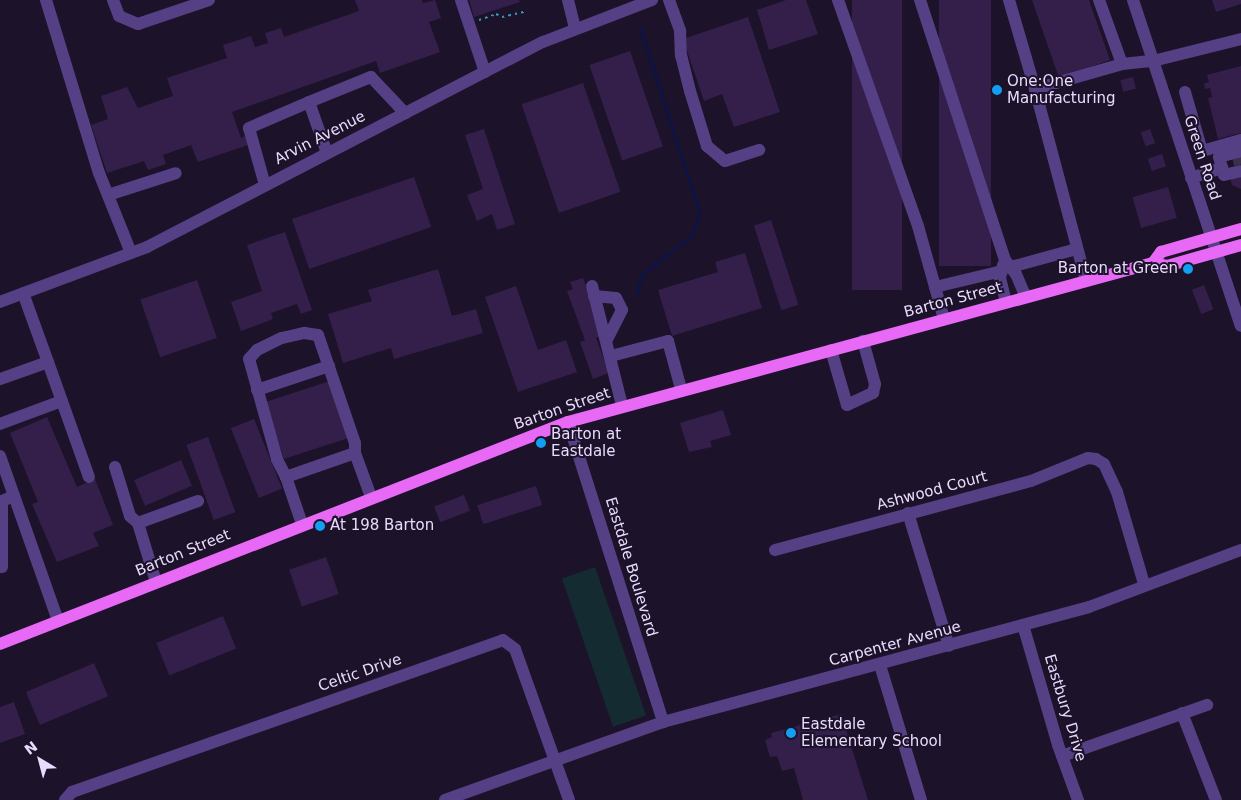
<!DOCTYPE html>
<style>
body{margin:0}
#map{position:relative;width:1241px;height:800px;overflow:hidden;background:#1c1229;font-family:"DejaVu Sans",sans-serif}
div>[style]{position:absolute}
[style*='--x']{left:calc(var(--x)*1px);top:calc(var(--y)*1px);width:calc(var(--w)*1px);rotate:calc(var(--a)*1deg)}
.green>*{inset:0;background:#152b32;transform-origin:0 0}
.stream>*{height:3px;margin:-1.5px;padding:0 1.5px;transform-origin:1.5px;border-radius:1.5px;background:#0e1346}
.building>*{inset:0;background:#331f49;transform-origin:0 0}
.minor-tunnel>*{height:12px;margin-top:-6px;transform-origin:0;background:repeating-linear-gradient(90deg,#3b3049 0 12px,transparent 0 18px)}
.path>*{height:2px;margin-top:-1px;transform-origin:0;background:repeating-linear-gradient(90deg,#379ab5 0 2.5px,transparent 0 6.5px)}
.minor>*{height:12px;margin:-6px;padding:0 6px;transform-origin:6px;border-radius:6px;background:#554085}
.major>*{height:12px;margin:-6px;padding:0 6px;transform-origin:6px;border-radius:6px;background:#e969f7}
.dots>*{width:14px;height:14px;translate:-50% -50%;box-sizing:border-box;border:2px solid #1c1229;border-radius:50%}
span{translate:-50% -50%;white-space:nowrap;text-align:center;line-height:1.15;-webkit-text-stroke:4px #1c1229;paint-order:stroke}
.poi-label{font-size:15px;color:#e9dbfd}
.left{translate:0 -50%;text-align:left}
.right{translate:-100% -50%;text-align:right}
.street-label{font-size:15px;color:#e9dbfd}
.north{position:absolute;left:15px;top:735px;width:50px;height:50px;-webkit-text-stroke:4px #1c1229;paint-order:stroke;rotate:323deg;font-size:14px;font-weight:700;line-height:20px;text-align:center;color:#e9dbfd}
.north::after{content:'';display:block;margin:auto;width:18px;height:22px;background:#e9dbfd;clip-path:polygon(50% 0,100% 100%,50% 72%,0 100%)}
</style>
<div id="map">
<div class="green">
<i style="left:595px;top:567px;width:157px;height:35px;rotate:71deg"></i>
</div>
<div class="stream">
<i style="--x:637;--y:293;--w:18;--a:-77"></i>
<i style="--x:641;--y:275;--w:65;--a:-38.1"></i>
<i style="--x:692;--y:235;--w:23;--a:-70"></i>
<i style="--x:700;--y:213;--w:194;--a:-108"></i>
</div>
<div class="building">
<i style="clip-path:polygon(355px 0,422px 0,423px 3px,435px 0,441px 18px,429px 22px,440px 52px,380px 73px,376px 61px,232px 112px,241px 138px,245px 136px,248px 145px,198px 162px,191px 145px,163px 155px,166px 164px,148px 170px,144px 161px,107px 173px,91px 125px,108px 119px,101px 96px,127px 87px,138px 108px,173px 96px,167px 78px,227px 58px,223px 45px,251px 36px,255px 47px,268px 43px,265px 33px,281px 28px,284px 37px,359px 11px)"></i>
<i style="clip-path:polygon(469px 0,519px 0,520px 2px,474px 17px)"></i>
<i style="clip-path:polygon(786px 0,806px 0,818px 34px,769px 50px,757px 10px)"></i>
<i style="left:852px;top:0;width:50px;height:290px"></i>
<i style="left:939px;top:0;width:52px;height:266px"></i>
<i style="clip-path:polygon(1032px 0,1089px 0,1110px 60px,1059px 78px)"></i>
<i style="clip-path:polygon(1212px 0,1241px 0,1241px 4px,1216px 12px)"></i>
<i style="clip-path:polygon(748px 17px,780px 112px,734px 127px,722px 94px,704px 101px,683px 39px)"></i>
<i style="left:630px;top:51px;width:101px;height:43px;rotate:71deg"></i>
<i style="clip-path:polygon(1241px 66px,1241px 133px,1218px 139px,1208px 98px,1212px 97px,1210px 88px,1205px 89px,1204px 84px,1209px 82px,1207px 75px)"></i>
<i style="left:1133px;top:77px;width:12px;height:13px;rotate:76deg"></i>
<i style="left:583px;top:83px;width:115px;height:65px;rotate:71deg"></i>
<i style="clip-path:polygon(484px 129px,515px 224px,497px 230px,492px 214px,477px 221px,467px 195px,483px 189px,465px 135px)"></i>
<i style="left:1150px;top:129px;width:15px;height:10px;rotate:70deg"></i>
<i style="left:1162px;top:154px;width:13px;height:15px;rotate:72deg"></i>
<i style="clip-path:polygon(1241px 174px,1241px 189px,1232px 185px,1230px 177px)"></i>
<i style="left:414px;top:177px;width:53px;height:129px;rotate:71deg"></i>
<i style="left:1168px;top:187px;width:32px;height:37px;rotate:74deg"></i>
<i style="left:771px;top:220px;width:89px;height:18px;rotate:72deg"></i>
<i style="clip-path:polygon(285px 232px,312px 310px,301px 314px,297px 304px,271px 313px,273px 319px,241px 331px,231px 302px,262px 291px,247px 245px)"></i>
<i style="clip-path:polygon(745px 253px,762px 308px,672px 336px,658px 290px,718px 272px,715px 262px)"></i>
<i style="clip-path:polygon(438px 269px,452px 316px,476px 309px,483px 333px,394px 359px,391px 348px,343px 363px,328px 314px,372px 301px,368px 290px)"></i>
<i style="clip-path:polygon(583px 278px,604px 335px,596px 338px,609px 373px,593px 379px,580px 342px,585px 340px,567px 291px,573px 289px,570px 282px)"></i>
<i style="left:197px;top:280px;width:61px;height:60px;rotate:71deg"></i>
<i style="left:1204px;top:285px;width:26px;height:13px;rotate:69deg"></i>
<i style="clip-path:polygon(516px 286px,538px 350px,566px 340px,577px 372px,518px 392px,485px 297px)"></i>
<i style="left:330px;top:381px;width:60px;height:68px;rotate:72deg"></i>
<i style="clip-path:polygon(723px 410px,731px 435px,710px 441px,712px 447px,689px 452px,680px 423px)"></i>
<i style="clip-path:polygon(47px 417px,77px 487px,95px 479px,113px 525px,93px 533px,99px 546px,57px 562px,32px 504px,38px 502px,10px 433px)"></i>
<i style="left:254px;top:419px;width:75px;height:25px;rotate:68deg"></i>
<i style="left:208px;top:437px;width:80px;height:23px;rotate:70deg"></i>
<i style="left:181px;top:460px;width:28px;height:51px;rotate:67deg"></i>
<i style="left:536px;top:486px;width:20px;height:62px;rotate:72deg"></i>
<i style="left:464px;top:495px;width:17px;height:32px;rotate:69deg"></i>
<i style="left:326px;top:557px;width:39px;height:39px;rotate:71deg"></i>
<i style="left:223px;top:616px;width:35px;height:72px;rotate:68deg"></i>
<i style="left:94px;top:663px;width:36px;height:74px;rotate:67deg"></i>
<i style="clip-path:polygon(14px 702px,25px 734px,0 743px,0 707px)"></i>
<i style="clip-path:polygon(841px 714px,868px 800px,803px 800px,794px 768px,782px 771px,777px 756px,770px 757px,765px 740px,772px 737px,771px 733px)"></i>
</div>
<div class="minor-tunnel">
<i style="--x:1238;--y:156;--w:9;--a:77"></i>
</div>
<div class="path">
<i style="--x:479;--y:20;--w:18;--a:-19"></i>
<i style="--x:496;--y:14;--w:7;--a:27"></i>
<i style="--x:502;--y:17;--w:23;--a:-13"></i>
</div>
<div class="minor">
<i style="--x:46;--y:0;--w:181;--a:73"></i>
<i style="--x:99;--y:173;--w:86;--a:68.2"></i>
<i style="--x:113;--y:0;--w:17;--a:69"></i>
<i style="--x:119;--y:16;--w:21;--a:23"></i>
<i style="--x:138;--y:24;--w:75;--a:-18.7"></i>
<i style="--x:461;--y:0;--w:76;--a:71.6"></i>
<i style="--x:568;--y:0;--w:30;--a:76"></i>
<i style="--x:669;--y:0;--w:33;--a:70"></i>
<i style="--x:680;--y:31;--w:24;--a:88"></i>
<i style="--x:681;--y:55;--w:37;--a:76"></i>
<i style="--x:690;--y:91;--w:58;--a:72.8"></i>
<i style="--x:707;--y:146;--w:23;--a:40"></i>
<i style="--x:725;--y:161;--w:36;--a:-18"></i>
<i style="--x:838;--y:0;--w:240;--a:70.5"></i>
<i style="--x:918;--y:226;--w:97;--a:74.4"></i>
<i style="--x:920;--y:0;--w:274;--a:71.9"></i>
<i style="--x:1005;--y:260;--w:18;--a:52"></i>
<i style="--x:1016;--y:274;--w:25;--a:67"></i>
<i style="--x:1009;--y:0;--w:93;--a:73.7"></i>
<i style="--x:1035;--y:89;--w:91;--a:-16"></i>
<i style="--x:1099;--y:0;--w:68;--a:70.2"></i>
<i style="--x:1122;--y:64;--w:31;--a:-6"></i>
<i style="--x:1153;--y:61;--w:91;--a:-14"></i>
<i style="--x:1133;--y:0;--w:343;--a:71.7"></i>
<i style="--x:1035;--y:89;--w:199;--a:75.1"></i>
<i style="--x:1185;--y:92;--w:61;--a:73.9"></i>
<i style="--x:1202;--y:151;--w:41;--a:-15.8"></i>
<i style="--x:309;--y:102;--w:67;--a:-22"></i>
<i style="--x:371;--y:77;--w:50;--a:46.6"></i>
<i style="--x:1222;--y:168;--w:7;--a:74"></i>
<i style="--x:1224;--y:175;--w:17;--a:-13"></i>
<i style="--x:1191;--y:178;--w:33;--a:-18"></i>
<i style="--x:1222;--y:168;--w:11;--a:-105"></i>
<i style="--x:1219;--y:157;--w:23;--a:-15"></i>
<i style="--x:265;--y:185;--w:59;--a:-105.7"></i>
<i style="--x:249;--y:128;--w:65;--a:-23.4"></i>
<i style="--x:309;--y:102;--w:54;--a:70.6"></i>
<i style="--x:108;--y:195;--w:71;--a:-17.9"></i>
<i style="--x:1003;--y:265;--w:13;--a:103"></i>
<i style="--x:1000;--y:278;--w:25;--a:76"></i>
<i style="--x:1011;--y:267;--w:68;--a:-15.3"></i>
<i style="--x:592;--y:286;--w:123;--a:75.9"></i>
<i style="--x:935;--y:287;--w:69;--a:-13.4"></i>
<i style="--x:594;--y:296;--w:22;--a:5"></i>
<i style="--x:616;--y:298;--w:13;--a:63"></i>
<i style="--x:622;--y:310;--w:34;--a:117"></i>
<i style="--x:0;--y:302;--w:157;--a:-20.5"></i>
<i style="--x:147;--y:247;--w:446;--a:-27.4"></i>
<i style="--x:543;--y:42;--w:117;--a:-21.1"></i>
<i style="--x:831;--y:350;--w:57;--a:73.8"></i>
<i style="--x:847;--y:405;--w:29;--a:-25"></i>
<i style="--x:873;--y:393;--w:9;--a:-77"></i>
<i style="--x:875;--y:384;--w:45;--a:-105.6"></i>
<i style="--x:611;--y:356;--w:59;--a:-14.7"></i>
<i style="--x:668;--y:341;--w:50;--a:74.8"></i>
<i style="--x:48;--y:362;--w:122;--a:70.4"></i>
<i style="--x:0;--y:379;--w:51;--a:-19.5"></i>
<i style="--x:48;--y:362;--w:73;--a:-109.9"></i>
<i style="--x:257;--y:390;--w:76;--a:-18.4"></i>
<i style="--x:568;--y:422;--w:315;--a:72.4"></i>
<i style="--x:0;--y:424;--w:66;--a:-20.4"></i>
<i style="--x:0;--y:456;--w:175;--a:70.6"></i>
<i style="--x:115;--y:467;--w:51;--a:73"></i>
<i style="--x:130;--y:516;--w:11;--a:41"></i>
<i style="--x:286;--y:477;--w:20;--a:-117"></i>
<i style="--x:277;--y:459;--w:104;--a:-105.6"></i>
<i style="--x:249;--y:359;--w:12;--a:-48"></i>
<i style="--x:257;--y:350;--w:28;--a:-26"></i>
<i style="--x:282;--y:338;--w:23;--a:-13"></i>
<i style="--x:304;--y:333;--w:14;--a:8"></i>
<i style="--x:318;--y:335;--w:114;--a:71.1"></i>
<i style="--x:355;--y:443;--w:10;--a:90"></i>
<i style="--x:908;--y:513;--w:139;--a:72.9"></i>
<i style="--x:302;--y:524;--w:50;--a:-108.8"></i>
<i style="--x:286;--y:477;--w:73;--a:-19.2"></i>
<i style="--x:355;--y:453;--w:47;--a:70"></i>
<i style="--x:775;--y:550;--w:265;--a:-15.1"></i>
<i style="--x:1031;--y:481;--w:61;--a:-22"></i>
<i style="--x:1088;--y:458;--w:8;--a:7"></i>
<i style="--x:1096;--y:459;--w:9;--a:32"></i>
<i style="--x:1104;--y:464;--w:31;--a:65"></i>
<i style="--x:1117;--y:492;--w:96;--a:73.6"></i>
<i style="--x:2;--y:567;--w:66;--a:-90"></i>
<i style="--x:2;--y:501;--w:13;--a:-23"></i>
<i style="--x:156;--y:582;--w:62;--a:-107"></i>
<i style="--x:138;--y:523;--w:64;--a:-20.1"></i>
<i style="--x:1023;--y:625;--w:125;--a:73.7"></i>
<i style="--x:1058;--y:745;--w:59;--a:70"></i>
<i style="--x:880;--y:665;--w:141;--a:73.1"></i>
<i style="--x:1182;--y:713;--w:93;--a:68.7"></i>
<i style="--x:1062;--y:756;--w:154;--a:-19.4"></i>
<i style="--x:65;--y:800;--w:11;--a:-49"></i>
<i style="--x:72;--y:792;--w:457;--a:-19.4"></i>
<i style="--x:503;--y:640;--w:15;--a:37"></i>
<i style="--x:515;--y:649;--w:160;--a:70.3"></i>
<i style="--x:445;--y:800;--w:232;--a:-19.7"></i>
<i style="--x:663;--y:722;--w:441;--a:-15.1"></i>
<i style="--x:1089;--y:607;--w:162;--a:-20.6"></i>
</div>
<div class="major">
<i style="--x:1153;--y:263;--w:14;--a:-54"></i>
<i style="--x:1161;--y:252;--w:83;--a:-16"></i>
<i style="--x:0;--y:644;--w:610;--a:-21.35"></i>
<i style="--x:568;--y:422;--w:606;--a:-15.21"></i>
<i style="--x:1153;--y:263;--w:14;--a:12"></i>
<i style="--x:1167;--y:266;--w:77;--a:-15.8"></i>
</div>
<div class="dots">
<i style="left:997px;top:90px;background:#129ef2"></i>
<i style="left:1188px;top:269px;background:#129ef2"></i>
<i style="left:541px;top:443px;background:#129ef2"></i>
<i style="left:320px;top:526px;background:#129ef2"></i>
<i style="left:791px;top:733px;background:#129ef2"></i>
</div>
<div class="poi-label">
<span class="left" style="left:1007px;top:90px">One:One<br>Manufacturing</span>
<span class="right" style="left:1178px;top:269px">Barton at Green</span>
<span class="left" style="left:551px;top:443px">Barton at<br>Eastdale</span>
<span class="left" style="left:330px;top:526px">At 198 Barton</span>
<span class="left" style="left:801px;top:733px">Eastdale<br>Elementary School</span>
</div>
<div class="street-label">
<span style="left:320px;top:138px;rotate:-27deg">Arvin Avenue</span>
<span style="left:1202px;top:158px;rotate:72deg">Green Road</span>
<span style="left:953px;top:300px;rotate:-15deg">Barton Street</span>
<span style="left:562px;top:409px;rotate:-19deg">Barton Street</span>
<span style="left:932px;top:491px;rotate:-15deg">Ashwood Court</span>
<span style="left:183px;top:553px;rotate:-22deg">Barton Street</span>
<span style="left:631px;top:567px;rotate:73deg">Eastdale Boulevard</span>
<span style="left:895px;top:644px;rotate:-15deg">Carpenter Avenue</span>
<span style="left:360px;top:673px;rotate:-19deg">Celtic Drive</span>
<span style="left:1065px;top:708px;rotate:73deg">Eastbury Drive</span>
</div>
<div class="north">N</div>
</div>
